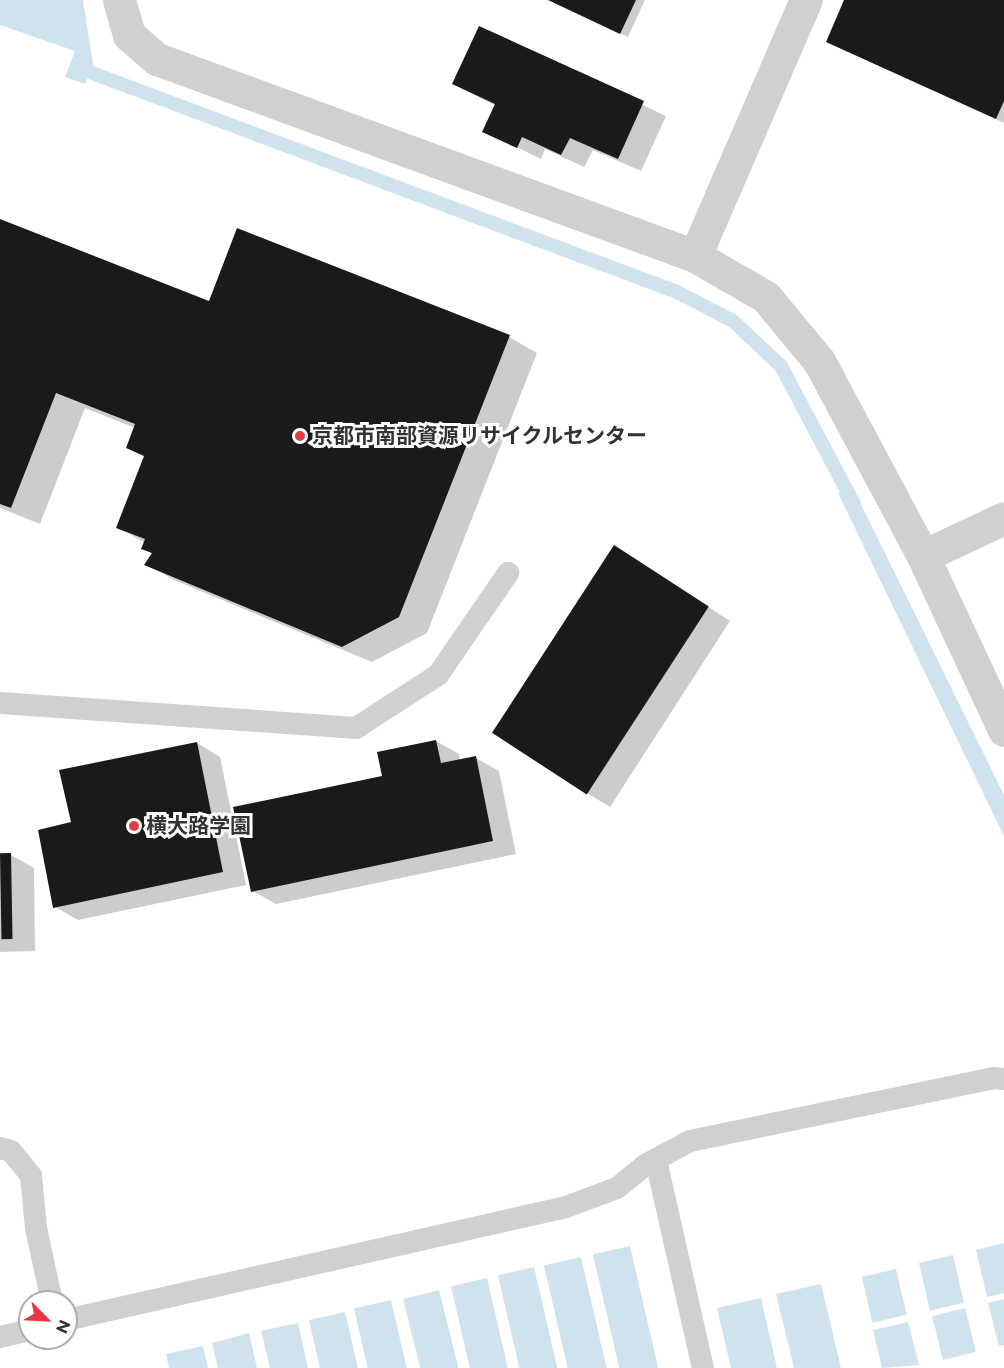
<!DOCTYPE html>
<meta charset="utf-8">
<style>
body{margin:0}
#map{position:relative;width:1004px;height:1368px;overflow:hidden;background:#fff;font-family:Montserrat,"Noto Sans JP",sans-serif}
div>[style]{position:absolute}
[style*='--x']{left:calc(var(--x)*1px);top:calc(var(--y)*1px);width:calc(var(--w)*1px);rotate:calc(var(--a)*1deg)}
.water>*{inset:0;background:#cfe2ee;transform-origin:0 0}
.shadow>*{inset:0;background:#0003}
.stream>*{height:14px;margin:-7px;padding:0 7px;transform-origin:7px;border-radius:7px;background:#cfe2ee}
.building>*{inset:0;background:#1a1a1a;transform-origin:0 0}
.lane>*{height:22px;margin:-11px;padding:0 11px;transform-origin:11px;border-radius:11px;background:#d0d0d0}
.street>*{height:33px;margin:-16.5px;padding:0 16.5px;transform-origin:16.5px;border-radius:16.5px;background:#d0d0d0}
.dots>*{width:16px;height:16px;translate:-50% -50%;box-sizing:border-box;border:3px solid #fff;border-radius:50%}
span{translate:-50% -50%;white-space:nowrap;text-align:center;line-height:1.15;-webkit-text-stroke:6px #fff;paint-order:stroke}
.poi-label{font-size:21px;color:#333;font-weight:700}
.left{translate:0 -50%;text-align:left}
.north{position:absolute;left:18px;top:1290px;width:60px;height:60px;box-sizing:border-box;background:#fff;border:2px solid #adadad;border-radius:50%;rotate:114deg;font-size:16px;font-weight:700;line-height:24px;text-align:center;color:#333}
.north::after{content:'';display:block;margin:auto;width:21px;height:27px;background:#e63946;clip-path:polygon(50% 0,100% 100%,50% 72%,0 100%)}
</style>
<div id="map">
<div class="water">
<i style="clip-path:polygon(0 0,83px 0,93px 64px,85px 84px,65px 77px,75px 51px,0 25px)"></i>
<i style="clip-path:polygon(852px 486px,1004px 795px,1004px 836px,838px 493px)"></i>
<i style="clip-path:polygon(1004px 1243px,1004px 1293px,987px 1297px,976px 1250px)"></i>
<i style="left:630px;top:1246px;width:125px;height:38px;rotate:77deg"></i>
<i style="left:953px;top:1255px;width:49px;height:35px;rotate:77deg"></i>
<i style="left:581px;top:1257px;width:114px;height:38px;rotate:77deg"></i>
<i style="left:534px;top:1267px;width:104px;height:37px;rotate:77deg"></i>
<i style="left:896px;top:1269px;width:47px;height:35px;rotate:77deg"></i>
<i style="left:487px;top:1278px;width:92px;height:37px;rotate:77deg"></i>
<i style="clip-path:polygon(821px 1284px,841px 1368px,794px 1368px,776px 1294px)"></i>
<i style="left:439px;top:1290px;width:80px;height:37px;rotate:76deg"></i>
<i style="clip-path:polygon(761px 1298px,777px 1368px,731px 1368px,717px 1308px)"></i>
<i style="clip-path:polygon(1004px 1299px,1004px 1345px,999px 1346px,988px 1303px)"></i>
<i style="left:391px;top:1300px;width:70px;height:38px;rotate:77deg"></i>
<i style="left:965px;top:1308px;width:45px;height:34px;rotate:76deg"></i>
<i style="clip-path:polygon(345px 1312px,358px 1368px,320px 1368px,309px 1320px)"></i>
<i style="clip-path:polygon(908px 1322px,919px 1365px,882px 1368px,873px 1330px)"></i>
<i style="clip-path:polygon(298px 1323px,308px 1368px,270px 1368px,261px 1331px)"></i>
<i style="clip-path:polygon(249px 1333px,257px 1368px,218px 1368px,212px 1343px)"></i>
<i style="clip-path:polygon(203px 1346px,208px 1368px,169px 1368px,166px 1354px)"></i>
</div>
<div class="shadow">
<i style="clip-path:polygon(549px 0,645px 0,628px 37px)"></i>
<i style="clip-path:polygon(846px 0,1004px 0,1004px 123px,827px 42px)"></i>
<i style="clip-path:polygon(479px 28px,666px 116px,641px 171px,593px 150px,584px 167px,545px 149px,541px 159px,484px 131px,496px 106px,454px 84px)"></i>
<i style="clip-path:polygon(0 221px,210px 303px,509px 337px,537px 353px,427px 633px,372px 662px,174px 580px,146px 564px,153px 554px,143px 548px,145px 543px,118px 527px,145px 457px,128px 447px,135px 428px,85px 408px,40px 524px,0 508px)"></i>
<i style="clip-path:polygon(637px 561px,730px 621px,610px 807px,587px 793px)"></i>
<i style="clip-path:polygon(436px 741px,459px 754px,460px 761px,476px 758px,499px 771px,516px 854px,276px 904px,253px 891px,384px 777px)"></i>
<i style="clip-path:polygon(197px 743px,220px 757px,246px 885px,78px 920px,55px 907px,72px 824px)"></i>
<i style="clip-path:polygon(0 855px,11px 855px,34px 868px,35px 951px,0 952px)"></i>
</div>
<div class="stream">
<i style="--x:82;--y:60;--w:10;--a:79"></i>
<i style="--x:84;--y:70;--w:633;--a:20.52"></i>
<i style="--x:677;--y:292;--w:63;--a:27.4"></i>
<i style="--x:733;--y:321;--w:66;--a:43.2"></i>
<i style="--x:781;--y:366;--w:156;--a:62.1"></i>
</div>
<div class="building">
<i style="clip-path:polygon(548px 0,636px 0,620px 34px)"></i>
<i style="clip-path:polygon(844px 0,1004px 0,1004px 101px,996px 119px,826px 42px)"></i>
<i style="clip-path:polygon(479px 26px,644px 101px,618px 159px,570px 138px,561px 155px,522px 137px,517px 148px,482px 132px,495px 104px,452px 84px)"></i>
<i style="clip-path:polygon(0 219px,209px 301px,237px 228px,510px 335px,399px 617px,342px 647px,144px 565px,152px 553px,141px 549px,145px 539px,116px 528px,144px 456px,126px 448px,135px 424px,56px 393px,11px 508px,0 504px)"></i>
<i style="left:614px;top:545px;width:113px;height:224px;rotate:33deg"></i>
<i style="clip-path:polygon(436px 740px,441px 763px,476px 756px,493px 841px,251px 892px,233px 807px,382px 776px,377px 752px)"></i>
<i style="clip-path:polygon(197px 742px,223px 872px,53px 908px,38px 830px,71px 822px,59px 770px)"></i>
<i style="left:11px;top:853px;width:86px;height:11px;rotate:89deg"></i>
</div>
<div class="lane">
<i style="--x:0;--y:703;--w:357;--a:4"></i>
<i style="--x:356;--y:728;--w:98;--a:-32.9"></i>
<i style="--x:438;--y:675;--w:124;--a:-55.5"></i>
<i style="--x:0;--y:1148;--w:11;--a:15"></i>
<i style="--x:11;--y:1151;--w:32;--a:51"></i>
<i style="--x:31;--y:1176;--w:52;--a:84.5"></i>
<i style="--x:36;--y:1228;--w:76;--a:77.8"></i>
<i style="--x:656;--y:1160;--w:213;--a:77.3"></i>
<i style="--x:66;--y:1320;--w:513;--a:-12.73"></i>
<i style="--x:566;--y:1207;--w:54;--a:-20.4"></i>
<i style="--x:617;--y:1188;--w:36;--a:-39"></i>
<i style="--x:645;--y:1165;--w:51;--a:-28.1"></i>
<i style="--x:690;--y:1141;--w:310;--a:-11.7"></i>
<i style="--x:994;--y:1078;--w:10;--a:6"></i>
<i style="--x:0;--y:1337;--w:31;--a:-13"></i>
</div>
<div class="street">
<i style="--x:119;--y:0;--w:36;--a:74"></i>
<i style="--x:129;--y:35;--w:37;--a:41"></i>
<i style="--x:157;--y:59;--w:573;--a:20.11"></i>
<i style="--x:695;--y:256;--w:82;--a:30"></i>
<i style="--x:766;--y:297;--w:83;--a:50.4"></i>
<i style="--x:819;--y:361;--w:221;--a:61.9"></i>
<i style="--x:923;--y:556;--w:192;--a:65"></i>
<i style="--x:695;--y:256;--w:279;--a:-66.6"></i>
<i style="--x:923;--y:556;--w:89;--a:-25.1"></i>
</div>
<div class="dots">
<i style="left:300px;top:436px;background:#e63946"></i>
<i style="left:134px;top:826px;background:#e63946"></i>
</div>
<div class="poi-label">
<span class="left" style="left:312px;top:436px">京都市南部資源リサイクルセンター</span>
<span class="left" style="left:146px;top:826px">横大路学園</span>
</div>
<div class="north">N</div>
</div>
